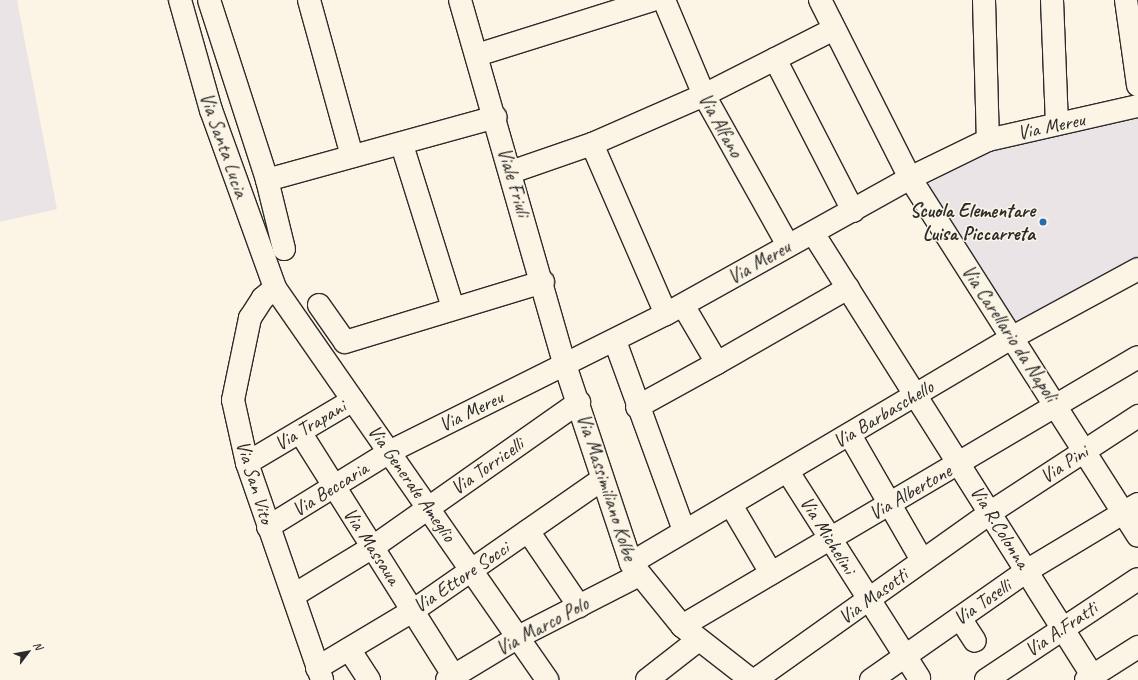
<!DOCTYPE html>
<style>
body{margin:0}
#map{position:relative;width:1138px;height:680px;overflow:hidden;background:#fcf5e5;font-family:Caveat,sans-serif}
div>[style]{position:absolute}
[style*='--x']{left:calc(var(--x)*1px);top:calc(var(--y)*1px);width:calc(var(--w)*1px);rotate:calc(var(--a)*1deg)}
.built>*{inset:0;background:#ebe4e7}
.roads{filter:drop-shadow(1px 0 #2b2b2b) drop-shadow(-1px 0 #2b2b2b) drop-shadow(0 1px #2b2b2b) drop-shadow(0 -1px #2b2b2b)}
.minor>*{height:22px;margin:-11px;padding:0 11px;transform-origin:11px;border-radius:11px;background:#fcf5e5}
.dots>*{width:11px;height:11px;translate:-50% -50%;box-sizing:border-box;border:2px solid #fcf5e5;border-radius:50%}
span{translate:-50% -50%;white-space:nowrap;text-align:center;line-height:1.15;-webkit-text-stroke:3px #fcf5e5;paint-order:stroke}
.street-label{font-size:20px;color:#2b2b2b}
.poi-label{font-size:20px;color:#2b2b2b;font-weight:700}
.right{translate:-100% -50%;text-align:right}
.north{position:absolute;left:8px;top:632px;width:40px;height:40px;-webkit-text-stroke:3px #fcf5e5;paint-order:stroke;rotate:58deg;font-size:11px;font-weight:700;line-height:16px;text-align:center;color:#2b2b2b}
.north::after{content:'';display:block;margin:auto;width:14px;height:18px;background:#2b2b2b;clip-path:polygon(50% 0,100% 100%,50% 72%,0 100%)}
</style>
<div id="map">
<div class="built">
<i style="clip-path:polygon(0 0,17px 0,57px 209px,0 222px)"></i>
<i style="clip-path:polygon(1138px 115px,1138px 258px,1016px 329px,926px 185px,1000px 143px)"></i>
</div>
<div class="roads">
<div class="minor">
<i style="--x:180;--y:0;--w:114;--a:74.3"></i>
<i style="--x:211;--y:110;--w:189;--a:70.2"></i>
<i style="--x:275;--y:288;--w:477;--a:55.2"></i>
<i style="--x:209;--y:0;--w:189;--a:72.1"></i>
<i style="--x:309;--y:0;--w:162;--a:74.6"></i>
<i style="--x:460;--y:0;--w:380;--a:74"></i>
<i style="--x:565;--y:365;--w:209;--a:71.6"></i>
<i style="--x:631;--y:563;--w:81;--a:51"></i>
<i style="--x:682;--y:626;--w:88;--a:38"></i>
<i style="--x:664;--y:0;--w:103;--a:67.2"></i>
<i style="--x:704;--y:95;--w:172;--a:60.8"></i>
<i style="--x:820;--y:0;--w:199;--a:63.2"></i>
<i style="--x:910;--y:178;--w:424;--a:57.5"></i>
<i style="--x:984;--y:0;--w:140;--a:88.4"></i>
<i style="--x:1052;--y:0;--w:124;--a:87.7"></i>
<i style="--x:1126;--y:0;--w:86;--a:82"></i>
<i style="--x:477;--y:55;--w:183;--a:-17.4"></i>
<i style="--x:775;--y:59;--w:171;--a:62.8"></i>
<i style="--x:592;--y:144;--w:185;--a:66.5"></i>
<i style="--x:402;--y:145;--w:171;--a:72.6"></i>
<i style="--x:511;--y:172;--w:86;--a:-19.1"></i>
<i style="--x:592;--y:144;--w:122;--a:-23.6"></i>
<i style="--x:704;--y:95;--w:146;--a:-26.9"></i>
<i style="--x:813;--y:233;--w:529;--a:57.75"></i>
<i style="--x:284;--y:249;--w:71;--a:-103.8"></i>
<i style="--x:267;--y:180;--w:237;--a:-15.4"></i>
<i style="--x:275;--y:288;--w:16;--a:140"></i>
<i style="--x:263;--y:298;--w:24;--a:123"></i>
<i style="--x:250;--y:318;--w:84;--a:101.7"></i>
<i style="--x:233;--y:400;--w:65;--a:77.5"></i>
<i style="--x:247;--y:463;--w:230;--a:70.9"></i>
<i style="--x:319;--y:305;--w:45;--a:54.9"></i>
<i style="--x:345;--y:342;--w:207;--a:-16.9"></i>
<i style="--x:683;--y:305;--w:67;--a:59.6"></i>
<i style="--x:717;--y:363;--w:151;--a:-29.8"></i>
<i style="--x:615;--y:341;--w:202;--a:70"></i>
<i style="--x:637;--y:407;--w:91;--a:-28.8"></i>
<i style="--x:300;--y:432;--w:293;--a:57.8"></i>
<i style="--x:850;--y:435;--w:144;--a:60.1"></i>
<i style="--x:247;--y:463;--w:123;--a:-30.7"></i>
<i style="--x:788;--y:472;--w:244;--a:57.5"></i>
<i style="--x:731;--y:505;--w:79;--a:59.5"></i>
<i style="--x:268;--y:527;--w:145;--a:-31.7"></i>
<i style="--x:391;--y:451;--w:307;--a:-26.5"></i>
<i style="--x:666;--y:314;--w:279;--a:-29.1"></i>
<i style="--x:910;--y:178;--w:87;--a:-26"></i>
<i style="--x:988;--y:140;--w:154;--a:-12.8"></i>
<i style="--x:528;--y:531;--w:91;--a:55.8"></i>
<i style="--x:631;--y:563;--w:444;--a:-30.6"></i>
<i style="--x:1013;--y:337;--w:142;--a:-28.5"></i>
<i style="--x:294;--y:595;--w:92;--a:-31.3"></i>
<i style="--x:373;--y:547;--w:252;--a:-35.1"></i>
<i style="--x:960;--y:618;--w:27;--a:57"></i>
<i style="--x:682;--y:626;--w:529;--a:-30.54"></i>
<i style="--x:349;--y:649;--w:37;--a:57"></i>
<i style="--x:317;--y:668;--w:113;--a:-30.9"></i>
<i style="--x:414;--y:610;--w:228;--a:-34.8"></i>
<i style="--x:447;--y:680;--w:85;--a:-31.1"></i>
<i style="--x:520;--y:636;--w:134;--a:-27.1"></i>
<i style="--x:647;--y:680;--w:63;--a:-38"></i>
<i style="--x:755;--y:680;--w:290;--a:-35.4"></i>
<i style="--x:991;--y:512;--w:176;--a:-33.1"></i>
<i style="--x:871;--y:680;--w:192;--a:-35"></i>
<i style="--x:1028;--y:570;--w:128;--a:-31"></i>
<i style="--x:986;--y:680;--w:182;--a:-33.6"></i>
<i style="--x:1086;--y:680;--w:62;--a:-32.4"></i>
</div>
</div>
<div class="dots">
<i style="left:1043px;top:222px;background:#1f6fb2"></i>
</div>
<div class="street-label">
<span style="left:721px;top:125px;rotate:61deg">Via Alfano</span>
<span style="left:1051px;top:126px;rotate:-12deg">Via Mereu</span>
<span style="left:224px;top:145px;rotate:71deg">Via Santa Lucia</span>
<span style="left:514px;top:182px;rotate:74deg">Viale Friuli</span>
<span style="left:759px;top:262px;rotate:-29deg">Via Mereu</span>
<span style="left:1010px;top:333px;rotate:57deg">Via Carellario da Napoli</span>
<span style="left:471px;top:411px;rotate:-26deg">Via Mereu</span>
<span style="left:883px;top:414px;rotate:-31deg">Via Barbaschello</span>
<span style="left:310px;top:425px;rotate:-31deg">Via Trapani</span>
<span style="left:1064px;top:464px;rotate:-33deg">Via Pini</span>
<span style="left:487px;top:466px;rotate:-35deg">Via Torricelli</span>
<span style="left:255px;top:482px;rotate:73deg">Via San Vito</span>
<span style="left:412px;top:483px;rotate:55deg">Via Generale Ameglio</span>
<span style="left:607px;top:487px;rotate:72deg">Via Massimiliano Kolbe</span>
<span style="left:330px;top:489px;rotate:-32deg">Via Beccaria</span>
<span style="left:910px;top:492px;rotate:-30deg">Via Albertone</span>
<span style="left:1000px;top:527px;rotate:58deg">Via R.Colonna</span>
<span style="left:828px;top:535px;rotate:58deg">Via Michelini</span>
<span style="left:372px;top:546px;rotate:57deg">Via Massaua</span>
<span style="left:461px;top:577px;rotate:-34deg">Via Ettore Socci</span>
<span style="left:873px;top:596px;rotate:-36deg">Via Masotti</span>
<span style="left:982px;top:602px;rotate:-35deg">Via Toselli</span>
<span style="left:542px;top:626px;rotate:-28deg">Via Marco Polo</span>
<span style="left:1061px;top:629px;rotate:-34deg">Via A.Fratti</span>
</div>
<div class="poi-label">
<span class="right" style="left:1035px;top:222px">Scuola Elementare<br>Luisa Piccarreta</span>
</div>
<div class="north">N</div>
</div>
